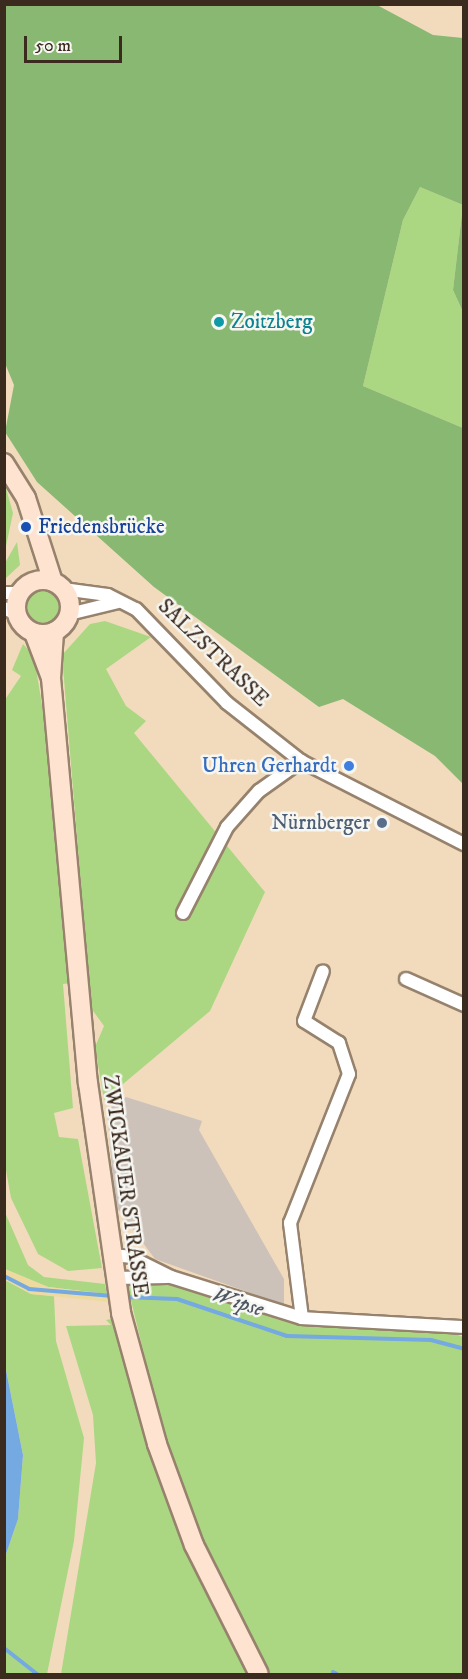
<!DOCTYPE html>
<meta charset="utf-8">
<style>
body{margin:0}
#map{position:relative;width:468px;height:1679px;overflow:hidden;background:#f2dbbc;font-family:"IM FELL DW Pica",serif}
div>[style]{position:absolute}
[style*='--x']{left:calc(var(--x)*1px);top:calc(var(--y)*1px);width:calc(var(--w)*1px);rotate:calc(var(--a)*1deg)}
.industrial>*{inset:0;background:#ccc2b9}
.green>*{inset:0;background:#abd783}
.round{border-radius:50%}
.forest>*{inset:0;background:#88b871}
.sand>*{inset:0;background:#eeda9e}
.water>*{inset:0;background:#74a9e1}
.stream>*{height:4px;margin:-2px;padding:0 2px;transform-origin:2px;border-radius:2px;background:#74a9e1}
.roads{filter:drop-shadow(2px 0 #96826d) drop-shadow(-2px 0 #96826d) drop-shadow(0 2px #96826d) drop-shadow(0 -2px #96826d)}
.street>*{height:12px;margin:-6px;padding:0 6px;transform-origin:6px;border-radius:6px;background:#fff}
.secondary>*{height:18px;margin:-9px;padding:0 9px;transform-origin:9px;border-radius:9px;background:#fee3d1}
.secondary>.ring{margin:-9px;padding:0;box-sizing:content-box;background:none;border:18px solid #fee3d1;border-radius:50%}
.dots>*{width:16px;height:16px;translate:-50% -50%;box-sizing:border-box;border:3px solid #f6f6f2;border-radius:50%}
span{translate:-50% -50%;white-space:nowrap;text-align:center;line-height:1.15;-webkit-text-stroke:5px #f6f6f2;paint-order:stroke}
.culture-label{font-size:21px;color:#0d838f}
.left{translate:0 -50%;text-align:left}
.transit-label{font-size:21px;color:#164399}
.street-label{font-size:21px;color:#3b2a1e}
.shop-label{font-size:21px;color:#366cbe}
.right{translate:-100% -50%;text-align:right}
.service-label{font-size:21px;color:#4e5e75}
.water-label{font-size:22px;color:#4f5662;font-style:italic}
.frame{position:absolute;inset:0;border:6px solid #3b2a1e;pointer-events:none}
.scale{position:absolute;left:24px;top:36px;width:98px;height:27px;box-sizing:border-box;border:3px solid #3b2a1e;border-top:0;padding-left:8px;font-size:18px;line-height:21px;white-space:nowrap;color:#3b2a1e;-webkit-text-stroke:4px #f6f6f2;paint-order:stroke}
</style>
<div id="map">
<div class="industrial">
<i style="clip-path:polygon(126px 1097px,202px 1121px,199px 1130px,284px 1279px,284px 1305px,155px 1259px,117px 1208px,114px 1193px,107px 1110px)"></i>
</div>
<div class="green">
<i style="clip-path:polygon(420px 187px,463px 205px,453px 290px,463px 312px,463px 428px,363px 386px,403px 220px)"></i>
<i style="clip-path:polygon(5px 485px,13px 513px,5px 551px,4px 551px)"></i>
<i style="clip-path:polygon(17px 542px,20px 565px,5px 579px,5px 563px)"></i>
<i class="round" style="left:27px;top:589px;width:34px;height:34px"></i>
<i style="clip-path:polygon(105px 621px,151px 637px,106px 669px,126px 706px,146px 721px,134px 733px,265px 892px,210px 1011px,104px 1100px,95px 1047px,104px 1026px,91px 1008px,62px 655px,90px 624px)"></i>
<i style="clip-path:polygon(23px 644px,34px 656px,47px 736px,71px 983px,63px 984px,73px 1108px,54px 1113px,59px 1137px,78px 1139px,102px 1268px,68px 1271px,38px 1254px,11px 1198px,5px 1165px,4px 701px,21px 676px,12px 670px)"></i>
<i style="clip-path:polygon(4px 1210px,28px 1265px,44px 1277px,105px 1284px,107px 1294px,48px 1287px,5px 1269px)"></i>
<i style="clip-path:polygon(5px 1280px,31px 1294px,54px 1296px,56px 1341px,84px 1438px,74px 1541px,47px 1674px,5px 1674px,5px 1557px,18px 1519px,23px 1455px,5px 1365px)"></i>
<i style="clip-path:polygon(126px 1280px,169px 1280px,292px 1321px,440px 1328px,463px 1337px,463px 1674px,267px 1674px,220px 1587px,172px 1469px)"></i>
<i style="clip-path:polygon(111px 1319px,118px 1325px,195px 1566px,251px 1674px,61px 1674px,96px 1463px,93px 1415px,66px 1326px,111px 1325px,106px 1320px)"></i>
</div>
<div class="forest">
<i style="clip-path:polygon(5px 4px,377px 5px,433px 35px,463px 38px,463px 312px,453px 290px,463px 205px,420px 187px,403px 220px,363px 386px,463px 428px,463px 784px,435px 756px,343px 699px,319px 707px,154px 587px,37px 482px,5px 432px,14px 385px,4px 361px)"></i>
</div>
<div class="sand">
<i style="clip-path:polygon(4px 1269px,48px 1287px,107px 1294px,109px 1302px,31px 1294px,5px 1280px)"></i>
</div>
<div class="water">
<i style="clip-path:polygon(5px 1365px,23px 1455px,18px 1519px,5px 1557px)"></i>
</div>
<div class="stream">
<i style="--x:4;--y:1276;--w:28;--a:27"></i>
<i style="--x:29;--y:1289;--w:84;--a:4.8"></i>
<i style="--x:124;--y:1297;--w:53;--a:2.2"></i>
<i style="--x:177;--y:1299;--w:116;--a:18.6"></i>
<i style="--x:287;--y:1336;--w:144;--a:1.6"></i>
<i style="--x:431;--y:1340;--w:34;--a:15"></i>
<i style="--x:4;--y:1648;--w:42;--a:38.2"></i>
<i style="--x:333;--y:1672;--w:4;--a:27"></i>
</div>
<div class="roads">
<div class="street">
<i style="--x:63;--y:589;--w:45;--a:7.6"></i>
<i style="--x:108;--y:595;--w:31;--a:27"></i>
<i style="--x:136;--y:609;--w:131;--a:45.9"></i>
<i style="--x:227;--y:703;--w:94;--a:38.1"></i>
<i style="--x:301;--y:761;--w:183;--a:27"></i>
<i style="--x:4;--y:593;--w:15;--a:0"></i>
<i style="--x:4;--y:608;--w:13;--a:27"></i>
<i style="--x:69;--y:614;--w:50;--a:-13.8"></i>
<i style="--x:183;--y:913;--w:97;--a:-62.9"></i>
<i style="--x:227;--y:827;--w:48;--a:-48.4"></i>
<i style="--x:259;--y:791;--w:52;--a:-35.5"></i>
<i style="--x:406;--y:979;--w:64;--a:24.1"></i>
<i style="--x:110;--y:1255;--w:21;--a:5"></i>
<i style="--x:131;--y:1257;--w:45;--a:26.6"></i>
<i style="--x:171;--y:1277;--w:137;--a:17.4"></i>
<i style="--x:302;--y:1318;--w:162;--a:3.2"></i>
<i style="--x:114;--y:1278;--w:53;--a:-1.1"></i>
<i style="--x:302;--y:1318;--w:96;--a:-97.2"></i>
<i style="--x:290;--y:1223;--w:160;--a:-68.4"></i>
<i style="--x:349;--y:1074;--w:33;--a:-108"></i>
<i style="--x:339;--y:1043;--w:41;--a:-147.8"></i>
<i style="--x:304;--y:1021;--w:53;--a:-69.2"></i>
</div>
<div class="secondary">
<i style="--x:4;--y:463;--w:41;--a:57.8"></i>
<i style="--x:26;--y:498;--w:88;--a:72.2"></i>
<i class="ring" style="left:16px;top:580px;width:36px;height:36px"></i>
<i style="--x:54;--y:632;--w:46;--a:93.7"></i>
<i style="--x:51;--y:678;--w:407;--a:84.8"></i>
<i style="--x:88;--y:1083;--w:232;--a:81.8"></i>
<i style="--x:121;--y:1313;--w:136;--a:74.6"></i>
<i style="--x:157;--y:1444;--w:108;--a:69.9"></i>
<i style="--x:194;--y:1545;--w:144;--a:63.3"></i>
<i style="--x:34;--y:633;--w:48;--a:69.3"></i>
</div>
</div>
<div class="dots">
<i style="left:219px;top:322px;background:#0f9aa8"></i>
<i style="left:26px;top:527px;background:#1a4fb4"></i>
<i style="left:349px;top:766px;background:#3f7fe0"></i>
<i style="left:382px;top:823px;background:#5c6f8a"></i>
</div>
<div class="culture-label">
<span class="left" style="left:231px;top:322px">Zoitzberg</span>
</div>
<div class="transit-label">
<span class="left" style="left:38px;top:527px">Friedensbrücke</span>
</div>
<div class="street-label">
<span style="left:213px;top:653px;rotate:44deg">SALZSTRASSE</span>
<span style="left:125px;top:1186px;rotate:82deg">ZWICKAUER STRASSE</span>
</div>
<div class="shop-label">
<span class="right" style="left:337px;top:766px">Uhren Gerhardt</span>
</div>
<div class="service-label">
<span class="right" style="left:370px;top:823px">Nürnberger</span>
</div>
<div class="water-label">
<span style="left:238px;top:1302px;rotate:18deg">Wipse</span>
</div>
<div class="frame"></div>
<div class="scale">50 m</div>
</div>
